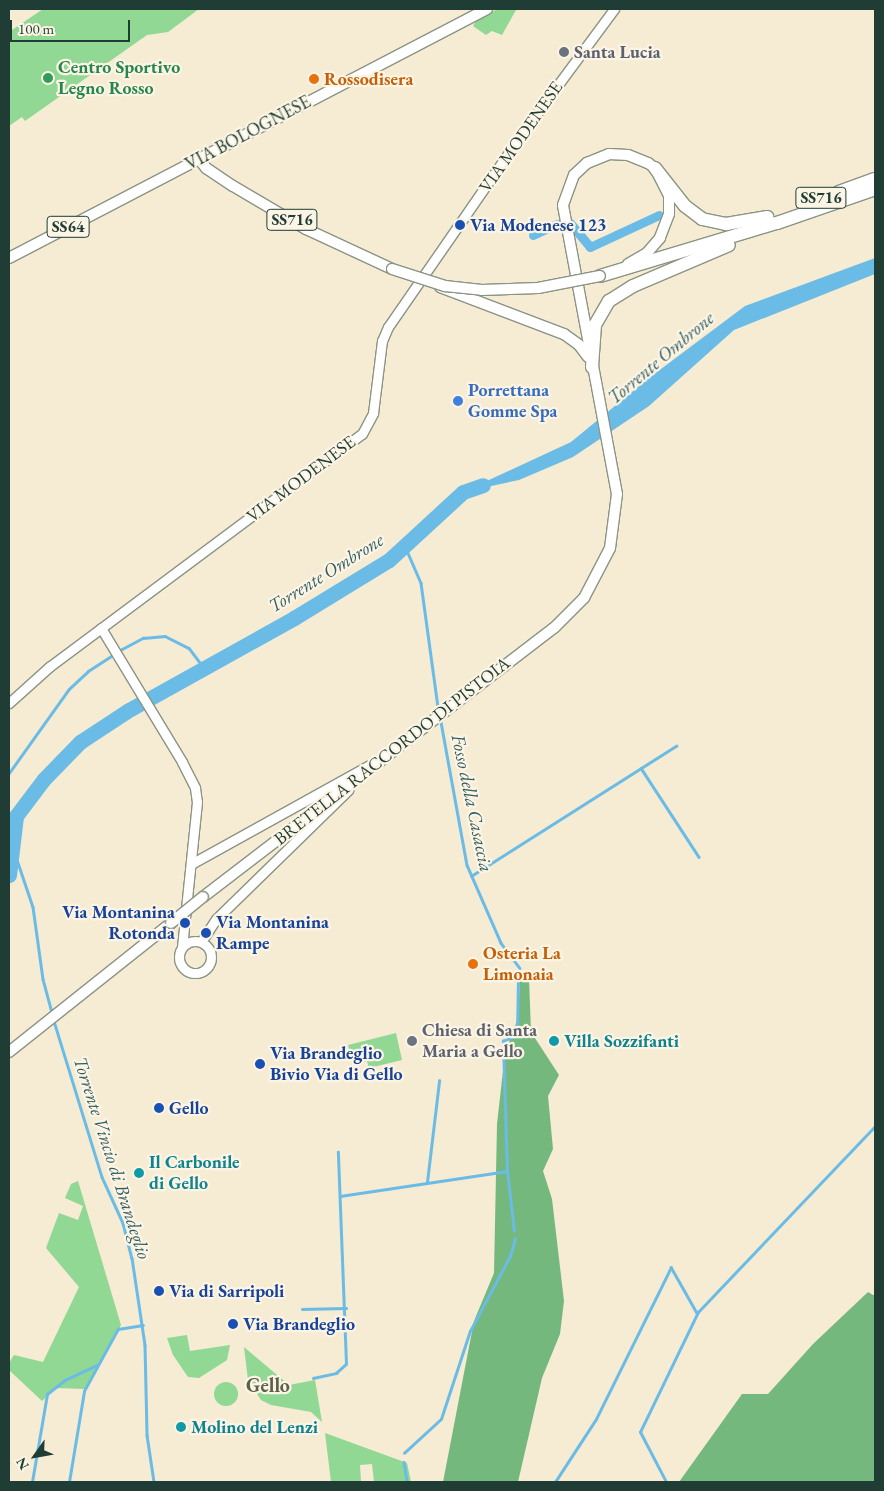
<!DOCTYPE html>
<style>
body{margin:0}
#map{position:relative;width:884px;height:1491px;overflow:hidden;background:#f6ebd3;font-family:"EB Garamond",serif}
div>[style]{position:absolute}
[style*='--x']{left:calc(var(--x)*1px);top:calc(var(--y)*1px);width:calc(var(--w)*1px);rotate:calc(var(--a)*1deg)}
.green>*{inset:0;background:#90d893}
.round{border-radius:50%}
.forest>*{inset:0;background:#74b87d}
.water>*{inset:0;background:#6abce6}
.stream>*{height:2.5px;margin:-1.25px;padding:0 1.25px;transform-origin:1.25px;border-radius:1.25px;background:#6abce6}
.canal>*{height:9px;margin:-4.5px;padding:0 4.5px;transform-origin:4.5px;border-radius:4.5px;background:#6abce6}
.river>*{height:15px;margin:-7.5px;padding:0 7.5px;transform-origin:7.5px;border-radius:7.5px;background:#6abce6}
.roads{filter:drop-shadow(1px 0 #8a9484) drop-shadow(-1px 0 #8a9484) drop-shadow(0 1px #8a9484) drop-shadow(0 -1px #8a9484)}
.minor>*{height:9px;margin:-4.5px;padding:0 4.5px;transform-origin:4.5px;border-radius:4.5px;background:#fff}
.minor>.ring{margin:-4.5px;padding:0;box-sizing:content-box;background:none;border:9px solid #fff;border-radius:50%}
.major>*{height:10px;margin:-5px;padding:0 5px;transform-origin:5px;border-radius:5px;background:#fff}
.highway>*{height:12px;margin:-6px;padding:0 6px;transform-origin:6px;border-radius:6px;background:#fff}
.bridges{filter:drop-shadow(1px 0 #8a9484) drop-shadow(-1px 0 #8a9484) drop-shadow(0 1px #8a9484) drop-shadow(0 -1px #8a9484)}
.major-bridge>*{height:10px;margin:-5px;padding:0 5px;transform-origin:5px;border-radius:5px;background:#fff}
.dots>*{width:14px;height:14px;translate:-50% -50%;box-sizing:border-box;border:2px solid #fcf5e5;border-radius:50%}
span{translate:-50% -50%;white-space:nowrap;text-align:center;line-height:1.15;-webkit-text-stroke:4.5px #fcf5e5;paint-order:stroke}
.shield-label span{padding:1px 4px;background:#fcf5e5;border:1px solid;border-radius:4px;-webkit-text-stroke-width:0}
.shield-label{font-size:16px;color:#1f3d34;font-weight:700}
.worship-label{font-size:18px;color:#5b616d;font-weight:700}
.left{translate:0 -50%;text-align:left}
.leisure-label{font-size:18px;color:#27864d;font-weight:700}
.food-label{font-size:18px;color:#c56008;font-weight:700}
.street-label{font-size:18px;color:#1f3d34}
.transit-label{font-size:18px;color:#164399;font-weight:700}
.right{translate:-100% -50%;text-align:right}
.shop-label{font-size:18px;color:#366cbe;font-weight:700}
.culture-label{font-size:18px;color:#0d838f;font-weight:700}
.water-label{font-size:19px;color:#325d60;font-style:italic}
.quarter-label{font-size:20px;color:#5d614b;font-weight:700}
.frame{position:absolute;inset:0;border:10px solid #1f3d34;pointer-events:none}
.north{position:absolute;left:10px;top:1431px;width:50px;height:50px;-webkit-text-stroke:4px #fcf5e5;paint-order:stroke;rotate:238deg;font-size:14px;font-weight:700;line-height:20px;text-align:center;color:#1f3d34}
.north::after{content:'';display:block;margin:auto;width:18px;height:22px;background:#1f3d34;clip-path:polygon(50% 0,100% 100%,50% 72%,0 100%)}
.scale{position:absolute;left:10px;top:20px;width:120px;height:22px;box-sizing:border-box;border:2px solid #1f3d34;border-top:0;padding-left:6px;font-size:15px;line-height:18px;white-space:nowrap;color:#1f3d34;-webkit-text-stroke:4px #fcf5e5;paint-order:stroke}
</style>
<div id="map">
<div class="green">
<i style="clip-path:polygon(43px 9px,199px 9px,168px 32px,147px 35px,25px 121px,22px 117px,9px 126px,9px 32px)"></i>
<i style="clip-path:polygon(498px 9px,516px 10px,502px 35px,492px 31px,486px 35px,473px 26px,477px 19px)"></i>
<i style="clip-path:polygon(396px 1033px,402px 1060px,369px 1068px,367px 1061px,353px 1064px,348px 1045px)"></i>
<i style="clip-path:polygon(78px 1181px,121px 1325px,85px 1389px,56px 1388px,42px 1401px,9px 1370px,9px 1363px,14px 1355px,43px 1362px,79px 1287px,46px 1248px,59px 1213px,78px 1220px,83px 1206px,65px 1198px,71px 1184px)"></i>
<i style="clip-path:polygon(187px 1335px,190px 1351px,230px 1345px,227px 1360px,199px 1378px,188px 1377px,173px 1355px,167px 1338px)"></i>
<i style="clip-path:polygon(244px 1347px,289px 1385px,315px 1380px,322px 1422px,311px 1412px,271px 1405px,261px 1400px,248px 1380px)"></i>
<i class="round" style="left:214px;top:1382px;width:24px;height:24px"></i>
<i style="clip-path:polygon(325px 1433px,407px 1463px,411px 1482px,374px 1482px,372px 1464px,360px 1465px,361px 1482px,331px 1482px)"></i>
</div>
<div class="forest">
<i style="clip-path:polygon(529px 978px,531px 1032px,559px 1075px,548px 1096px,553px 1149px,543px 1171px,552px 1199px,564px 1301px,560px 1334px,542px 1378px,518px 1482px,443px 1482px,474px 1321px,494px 1273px,497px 1124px,505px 1053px,518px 1018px,520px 980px)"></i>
<i style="clip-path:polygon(868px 1292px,875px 1296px,875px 1482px,679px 1482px,742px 1394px,768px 1394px,813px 1344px)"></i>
</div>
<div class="water">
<i style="clip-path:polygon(875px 258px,875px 274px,734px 330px,649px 406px,573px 457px,519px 480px,463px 492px,571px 442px,649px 378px,745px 306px)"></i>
</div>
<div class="stream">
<i style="--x:405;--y:546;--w:40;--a:66.6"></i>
<i style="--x:421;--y:583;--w:125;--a:82.2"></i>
<i style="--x:441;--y:722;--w:145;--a:79.7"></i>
<i style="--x:467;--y:865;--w:85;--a:66.4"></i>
<i style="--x:501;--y:943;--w:31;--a:53"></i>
<i style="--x:641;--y:768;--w:106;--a:56.9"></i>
<i style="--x:9;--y:773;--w:103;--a:-54.5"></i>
<i style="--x:69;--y:689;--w:26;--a:-43"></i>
<i style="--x:88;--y:671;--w:40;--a:-32.9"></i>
<i style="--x:122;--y:649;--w:24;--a:-28"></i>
<i style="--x:143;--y:638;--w:22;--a:-5"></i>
<i style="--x:165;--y:636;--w:27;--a:27"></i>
<i style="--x:189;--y:648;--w:25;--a:53"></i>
<i style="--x:9;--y:848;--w:4;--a:0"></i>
<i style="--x:13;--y:848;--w:62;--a:71.3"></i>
<i style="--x:33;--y:907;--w:73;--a:82.1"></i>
<i style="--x:43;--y:979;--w:35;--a:75"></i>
<i style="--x:471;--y:876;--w:243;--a:-32.4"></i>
<i style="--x:54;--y:1021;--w:163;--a:72.9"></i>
<i style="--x:102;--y:1177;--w:51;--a:65.5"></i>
<i style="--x:123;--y:1223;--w:36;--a:76"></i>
<i style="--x:132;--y:1258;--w:88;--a:81.5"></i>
<i style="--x:145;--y:1345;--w:90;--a:88.7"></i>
<i style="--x:147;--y:1435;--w:48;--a:81.5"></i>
<i style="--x:427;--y:1182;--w:102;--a:-83.2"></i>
<i style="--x:340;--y:1196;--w:169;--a:-8.5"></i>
<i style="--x:514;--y:1231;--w:60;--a:-96.7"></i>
<i style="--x:507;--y:1171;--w:130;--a:-91.8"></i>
<i style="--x:503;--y:1041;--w:15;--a:-23"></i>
<i style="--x:517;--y:1035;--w:56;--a:-89"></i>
<i style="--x:302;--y:1309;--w:44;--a:-1.3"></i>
<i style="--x:313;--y:1378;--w:24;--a:-12"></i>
<i style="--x:336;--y:1373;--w:13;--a:-42"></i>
<i style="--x:346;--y:1364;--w:212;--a:-92.2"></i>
<i style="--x:404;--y:1453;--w:50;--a:-42.6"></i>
<i style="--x:441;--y:1419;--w:93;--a:-71.8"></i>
<i style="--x:470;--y:1331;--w:85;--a:-61.9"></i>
<i style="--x:510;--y:1256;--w:18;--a:-74"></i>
<i style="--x:404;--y:1462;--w:20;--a:81"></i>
<i style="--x:32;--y:1482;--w:89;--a:-80.3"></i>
<i style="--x:47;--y:1394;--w:23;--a:-38"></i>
<i style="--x:65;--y:1380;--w:35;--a:-25"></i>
<i style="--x:69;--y:1482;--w:92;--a:-80.6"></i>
<i style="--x:84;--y:1391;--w:71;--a:-61.3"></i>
<i style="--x:118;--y:1329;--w:25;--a:-9"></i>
<i style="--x:555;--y:1482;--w:75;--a:-56.9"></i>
<i style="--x:596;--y:1419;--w:169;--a:-63.7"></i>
<i style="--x:671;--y:1267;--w:53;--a:60.5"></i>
<i style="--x:666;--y:1482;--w:56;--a:-117.5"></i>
<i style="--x:640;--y:1432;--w:133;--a:-64.2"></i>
<i style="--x:698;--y:1312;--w:257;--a:-46.4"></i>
</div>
<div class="canal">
<i style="--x:570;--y:223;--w:31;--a:50"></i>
<i style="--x:590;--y:247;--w:76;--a:-24.9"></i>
<i style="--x:533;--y:235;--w:26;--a:-25"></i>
</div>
<div class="river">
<i style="--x:9;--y:875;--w:59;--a:-83.2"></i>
<i style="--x:16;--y:816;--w:46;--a:-52.9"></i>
<i style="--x:44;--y:779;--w:52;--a:-45.8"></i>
<i style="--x:80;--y:742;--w:56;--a:-33.4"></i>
<i style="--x:127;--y:711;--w:191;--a:-29.1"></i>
<i style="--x:294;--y:618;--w:111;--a:-31.4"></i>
<i style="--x:389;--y:560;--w:100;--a:-42.6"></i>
<i style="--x:463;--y:492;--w:21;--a:-19"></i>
</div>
<div class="roads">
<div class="minor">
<i style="--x:101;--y:628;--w:157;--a:58.8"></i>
<i style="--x:182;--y:762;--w:29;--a:63"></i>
<i style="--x:195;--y:788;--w:14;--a:82"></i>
<i style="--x:197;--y:802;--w:146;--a:95.9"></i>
<i style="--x:9;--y:703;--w:54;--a:-42"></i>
<i style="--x:49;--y:667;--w:390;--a:-36.7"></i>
<i style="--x:362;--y:434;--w:24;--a:-62"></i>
<i style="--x:373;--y:413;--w:73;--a:-82.9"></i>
<i style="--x:382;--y:341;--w:15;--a:-67"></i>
<i style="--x:388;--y:327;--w:242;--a:-55.3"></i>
<i style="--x:526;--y:128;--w:148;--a:-53.5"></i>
<i style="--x:191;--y:864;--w:213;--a:-29"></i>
<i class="ring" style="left:179px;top:941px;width:23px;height:23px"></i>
<i style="--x:201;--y:942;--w:27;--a:-57"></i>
<i style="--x:216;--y:919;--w:185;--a:-44.3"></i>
</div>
<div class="major">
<i style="--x:199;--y:159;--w:11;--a:52"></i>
<i style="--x:206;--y:168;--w:32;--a:34"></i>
<i style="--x:233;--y:186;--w:85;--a:30.5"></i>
<i style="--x:306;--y:229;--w:95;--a:24.9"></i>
<i style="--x:9;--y:258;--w:539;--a:-27.52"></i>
<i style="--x:440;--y:287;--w:133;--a:20.8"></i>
<i style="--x:564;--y:334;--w:19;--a:36"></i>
<i style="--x:579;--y:345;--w:15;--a:53"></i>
<i style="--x:203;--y:897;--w:442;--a:-37.5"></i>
<i style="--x:554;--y:628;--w:42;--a:-45"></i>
<i style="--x:584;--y:598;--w:56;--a:-62.5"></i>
<i style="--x:610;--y:548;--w:54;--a:-82.6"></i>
<i style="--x:617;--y:494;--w:294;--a:-100.6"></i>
<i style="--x:563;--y:205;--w:32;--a:-70"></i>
<i style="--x:574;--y:175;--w:18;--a:-43"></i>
<i style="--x:587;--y:163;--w:24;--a:-22"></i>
<i style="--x:609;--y:154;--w:19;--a:3"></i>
<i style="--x:628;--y:155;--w:22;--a:22"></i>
<i style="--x:648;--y:163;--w:9;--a:36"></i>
<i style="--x:655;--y:168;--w:31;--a:63"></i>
<i style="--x:669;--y:196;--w:18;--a:90"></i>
<i style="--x:669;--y:214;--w:26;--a:111"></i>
<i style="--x:660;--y:238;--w:20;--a:131"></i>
<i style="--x:647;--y:253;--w:22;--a:150"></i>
<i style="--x:9;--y:1052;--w:207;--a:-38.5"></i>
</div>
<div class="highway">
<i style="--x:655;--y:168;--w:48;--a:51.7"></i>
<i style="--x:685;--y:206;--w:21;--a:37"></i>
<i style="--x:702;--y:219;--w:25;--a:12"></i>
<i style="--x:726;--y:224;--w:42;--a:-9.7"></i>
<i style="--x:839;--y:192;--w:38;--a:-20"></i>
<i style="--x:600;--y:276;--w:185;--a:-16.7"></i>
<i style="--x:777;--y:223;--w:104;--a:-19.1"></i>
<i style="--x:592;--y:367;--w:42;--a:-85.9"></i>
<i style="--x:595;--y:325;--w:28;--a:-60"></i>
<i style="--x:609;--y:301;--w:28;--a:-32"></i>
<i style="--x:633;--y:286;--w:104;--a:-23.1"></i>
</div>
</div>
<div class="bridges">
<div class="major-bridge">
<i style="--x:392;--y:269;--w:56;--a:17.8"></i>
<i style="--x:445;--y:286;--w:37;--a:6"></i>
<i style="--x:482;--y:290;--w:56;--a:-2"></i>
<i style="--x:538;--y:288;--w:63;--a:-11"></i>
<i style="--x:171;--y:923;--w:41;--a:-39.1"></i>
</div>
</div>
<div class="dots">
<i style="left:564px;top:52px;background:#6b7280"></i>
<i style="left:48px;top:78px;background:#2e9e5b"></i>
<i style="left:314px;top:79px;background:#e8710a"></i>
<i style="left:460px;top:225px;background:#1a4fb4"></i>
<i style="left:458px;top:401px;background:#3f7fe0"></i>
<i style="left:185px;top:923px;background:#1a4fb4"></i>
<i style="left:206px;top:933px;background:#1a4fb4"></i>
<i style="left:473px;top:964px;background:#e8710a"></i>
<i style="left:412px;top:1041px;background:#6b7280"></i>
<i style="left:554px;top:1041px;background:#0f9aa8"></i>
<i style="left:260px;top:1064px;background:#1a4fb4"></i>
<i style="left:159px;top:1108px;background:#1a4fb4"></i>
<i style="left:139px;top:1173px;background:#0f9aa8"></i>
<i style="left:159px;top:1291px;background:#1a4fb4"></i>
<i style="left:233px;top:1324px;background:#1a4fb4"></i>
<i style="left:181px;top:1427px;background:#0f9aa8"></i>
</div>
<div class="shield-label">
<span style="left:821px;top:198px">SS716</span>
<span style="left:292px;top:220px">SS716</span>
<span style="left:68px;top:227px">SS64</span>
</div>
<div class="worship-label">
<span class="left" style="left:574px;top:52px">Santa Lucia</span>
<span class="left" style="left:422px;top:1041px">Chiesa di Santa<br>Maria a Gello</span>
</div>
<div class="leisure-label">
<span class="left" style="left:58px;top:78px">Centro Sportivo<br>Legno Rosso</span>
</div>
<div class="food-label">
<span class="left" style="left:324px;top:79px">Rossodisera</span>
<span class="left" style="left:483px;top:964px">Osteria La<br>Limonaia</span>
</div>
<div class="street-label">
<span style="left:248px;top:133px;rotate:-28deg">VIA BOLOGNESE</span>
<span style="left:521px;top:137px;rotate:-55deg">VIA MODENESE</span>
<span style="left:301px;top:479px;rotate:-37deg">VIA MODENESE</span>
<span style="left:392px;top:751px;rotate:-38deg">BRETELLA RACCORDO DI PISTOIA</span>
</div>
<div class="transit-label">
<span class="left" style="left:470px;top:225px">Via Modenese 123</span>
<span class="right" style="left:175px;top:923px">Via Montanina<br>Rotonda</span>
<span class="left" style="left:216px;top:933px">Via Montanina<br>Rampe</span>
<span class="left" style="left:270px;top:1064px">Via Brandeglio<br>Bivio Via di Gello</span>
<span class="left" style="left:169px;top:1108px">Gello</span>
<span class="left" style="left:169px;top:1291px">Via di Sarripoli</span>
<span class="left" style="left:243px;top:1324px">Via Brandeglio</span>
</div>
<div class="shop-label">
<span class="left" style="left:468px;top:401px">Porrettana<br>Gomme Spa</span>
</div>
<div class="culture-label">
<span class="left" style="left:564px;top:1041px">Villa Sozzifanti</span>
<span class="left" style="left:149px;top:1173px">Il Carbonile<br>di Gello</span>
<span class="left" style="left:191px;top:1427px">Molino del Lenzi</span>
</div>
<div class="water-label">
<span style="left:661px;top:358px;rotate:-40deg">Torrente Ombrone</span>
<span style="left:326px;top:573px;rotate:-32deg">Torrente Ombrone</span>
<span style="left:472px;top:803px;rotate:78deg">Fosso della Casaccia</span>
<span style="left:112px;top:1158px;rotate:72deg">Torrente Vincio di Brandeglio</span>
</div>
<div class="quarter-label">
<span style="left:268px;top:1385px">Gello</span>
</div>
<div class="frame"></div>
<div class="north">N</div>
<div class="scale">100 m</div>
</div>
